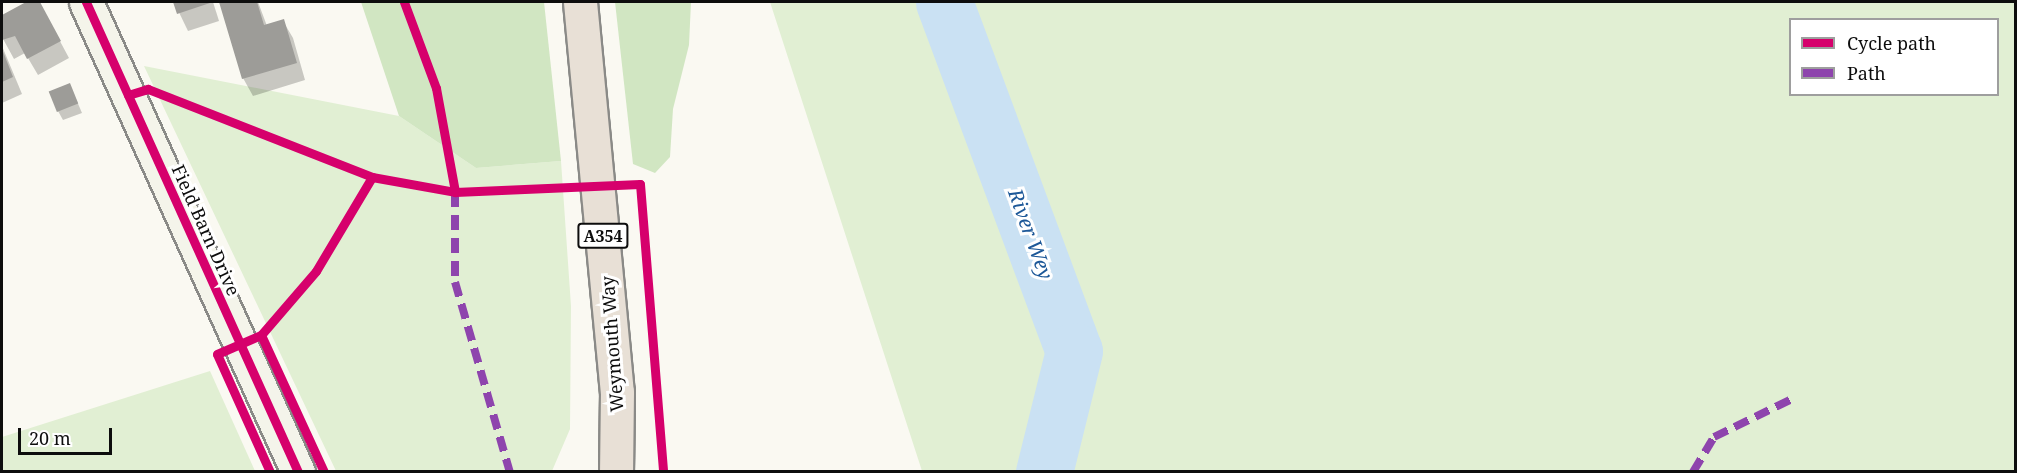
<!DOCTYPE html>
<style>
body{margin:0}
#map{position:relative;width:2017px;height:473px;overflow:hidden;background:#faf9f2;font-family:"Noto Serif",serif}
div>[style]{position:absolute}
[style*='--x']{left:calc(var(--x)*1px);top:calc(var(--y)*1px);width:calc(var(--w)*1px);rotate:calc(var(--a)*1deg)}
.green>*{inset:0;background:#e1efd3}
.forest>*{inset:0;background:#d1e6c2}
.shadow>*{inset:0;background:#0003}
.river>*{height:57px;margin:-28.5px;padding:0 28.5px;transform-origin:28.5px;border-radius:28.5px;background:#cae1f3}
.building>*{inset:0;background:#9d9c98;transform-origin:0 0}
.roads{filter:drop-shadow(2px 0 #8a8a87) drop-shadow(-2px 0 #8a8a87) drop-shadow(0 2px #8a8a87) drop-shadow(0 -2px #8a8a87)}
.secondary>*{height:33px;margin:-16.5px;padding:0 16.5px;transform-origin:16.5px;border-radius:16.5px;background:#f4f4ea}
.highway>*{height:33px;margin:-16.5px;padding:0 16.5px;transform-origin:16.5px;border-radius:16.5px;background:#e8e0d6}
.quiet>*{height:8px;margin-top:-4px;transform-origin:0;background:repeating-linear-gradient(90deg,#8e44ad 0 15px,transparent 0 23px)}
.cycleway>*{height:9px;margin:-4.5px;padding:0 4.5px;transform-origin:4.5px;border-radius:4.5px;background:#d6006c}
span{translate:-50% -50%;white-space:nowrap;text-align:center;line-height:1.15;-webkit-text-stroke:6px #fff;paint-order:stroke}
.shield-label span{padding:2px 4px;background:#fff;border:2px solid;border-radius:4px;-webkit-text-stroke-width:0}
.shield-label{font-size:16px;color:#0d0d0d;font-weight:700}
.street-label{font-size:18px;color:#0d0d0d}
.water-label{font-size:20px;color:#1d5898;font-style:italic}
.frame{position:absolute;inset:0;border:3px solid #0d0d0d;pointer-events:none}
.legend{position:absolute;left:1789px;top:18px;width:210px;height:78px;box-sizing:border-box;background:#fff;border:2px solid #9e9e9e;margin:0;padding:8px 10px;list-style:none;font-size:18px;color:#0d0d0d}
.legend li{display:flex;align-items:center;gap:12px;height:30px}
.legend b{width:30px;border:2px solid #9e9e9e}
.scale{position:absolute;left:18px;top:428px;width:94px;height:27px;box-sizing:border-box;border:3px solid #0d0d0d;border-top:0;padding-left:8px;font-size:18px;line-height:21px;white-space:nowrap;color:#0d0d0d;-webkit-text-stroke:4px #fff;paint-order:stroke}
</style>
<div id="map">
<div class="green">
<i style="clip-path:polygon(evenodd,770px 2px,2015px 2px,2015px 471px,922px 471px,770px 2px,1790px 20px,1998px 20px,1998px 94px,1790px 94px,1790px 20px)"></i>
<i style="clip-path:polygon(144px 66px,399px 116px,476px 168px,561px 161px,571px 306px,570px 429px,552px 471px,336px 471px)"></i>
<i style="clip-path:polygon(210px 371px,255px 471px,2px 471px,2px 437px)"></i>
</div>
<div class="forest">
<i style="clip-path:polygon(361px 2px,544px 2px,561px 161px,476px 168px,399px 116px)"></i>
<i style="clip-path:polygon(615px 2px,691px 2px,689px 45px,673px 109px,670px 157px,655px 173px,633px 164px)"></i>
</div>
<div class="shadow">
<i style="clip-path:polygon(29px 2px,39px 2px,69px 58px,38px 75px,25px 53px,14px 59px,2px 37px,2px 16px)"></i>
<i style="clip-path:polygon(174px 2px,213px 2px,219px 21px,188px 31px)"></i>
<i style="clip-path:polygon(221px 2px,258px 2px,267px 26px,283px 21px,293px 38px,305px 80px,253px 96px,243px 78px)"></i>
<i style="clip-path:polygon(2px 46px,22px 94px,2px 103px)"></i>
<i style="clip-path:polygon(70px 85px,82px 113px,63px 120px,58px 111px)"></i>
</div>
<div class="river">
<i style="--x:944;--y:2;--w:372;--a:69.6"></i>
<i style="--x:1074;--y:351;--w:125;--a:103.9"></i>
</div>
<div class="building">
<i style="clip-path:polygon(26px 2px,40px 2px,61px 41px,27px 59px,15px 36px,2px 40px,2px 15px)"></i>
<i style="clip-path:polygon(173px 2px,210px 2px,210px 3px,177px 14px)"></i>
<i style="clip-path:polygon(219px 2px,257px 2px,264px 25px,284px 19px,297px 63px,242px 79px)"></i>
<i style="clip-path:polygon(2px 49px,13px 77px,2px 82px)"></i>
<i style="left:70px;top:83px;width:22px;height:23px;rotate:68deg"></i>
</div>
<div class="roads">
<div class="secondary">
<i style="--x:86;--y:2;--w:516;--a:65.72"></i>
</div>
<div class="highway">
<i style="--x:580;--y:2;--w:392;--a:84.6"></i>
<i style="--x:617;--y:392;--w:80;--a:90.7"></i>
</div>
</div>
<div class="quiet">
<i style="--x:455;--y:192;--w:90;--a:90"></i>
<i style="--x:455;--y:282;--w:198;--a:73.9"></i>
<i style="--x:1693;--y:472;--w:41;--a:-59"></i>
<i style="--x:1714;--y:437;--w:87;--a:-26"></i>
</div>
<div class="cycleway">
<i style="--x:86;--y:2;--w:516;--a:65.72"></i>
<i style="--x:404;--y:2;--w:92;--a:69.6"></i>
<i style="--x:436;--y:88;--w:106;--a:79.6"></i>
<i style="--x:455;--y:192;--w:185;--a:-2.5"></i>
<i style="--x:640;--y:184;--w:289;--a:85.4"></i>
<i style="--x:128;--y:95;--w:21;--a:-17"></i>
<i style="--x:148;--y:89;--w:241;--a:21.4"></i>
<i style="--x:261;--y:335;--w:151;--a:65.3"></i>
<i style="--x:270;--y:472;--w:129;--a:-114.2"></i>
<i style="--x:217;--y:354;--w:48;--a:-23.4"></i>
<i style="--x:261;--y:335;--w:84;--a:-49.3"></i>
<i style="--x:316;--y:271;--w:109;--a:-59.2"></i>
<i style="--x:372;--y:177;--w:84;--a:10.2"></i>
</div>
<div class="shield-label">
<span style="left:603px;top:236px">A354</span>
</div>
<div class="street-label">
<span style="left:206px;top:230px;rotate:66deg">Field Barn Drive</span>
<span style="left:612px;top:344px;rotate:-94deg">Weymouth Way</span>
</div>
<div class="water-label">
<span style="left:1031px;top:234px;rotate:70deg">River Wey</span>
</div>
<div class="frame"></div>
<ul class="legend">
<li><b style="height:8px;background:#d6006c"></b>Cycle path</li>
<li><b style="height:8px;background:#8e44ad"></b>Path</li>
</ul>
<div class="scale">20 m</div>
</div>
